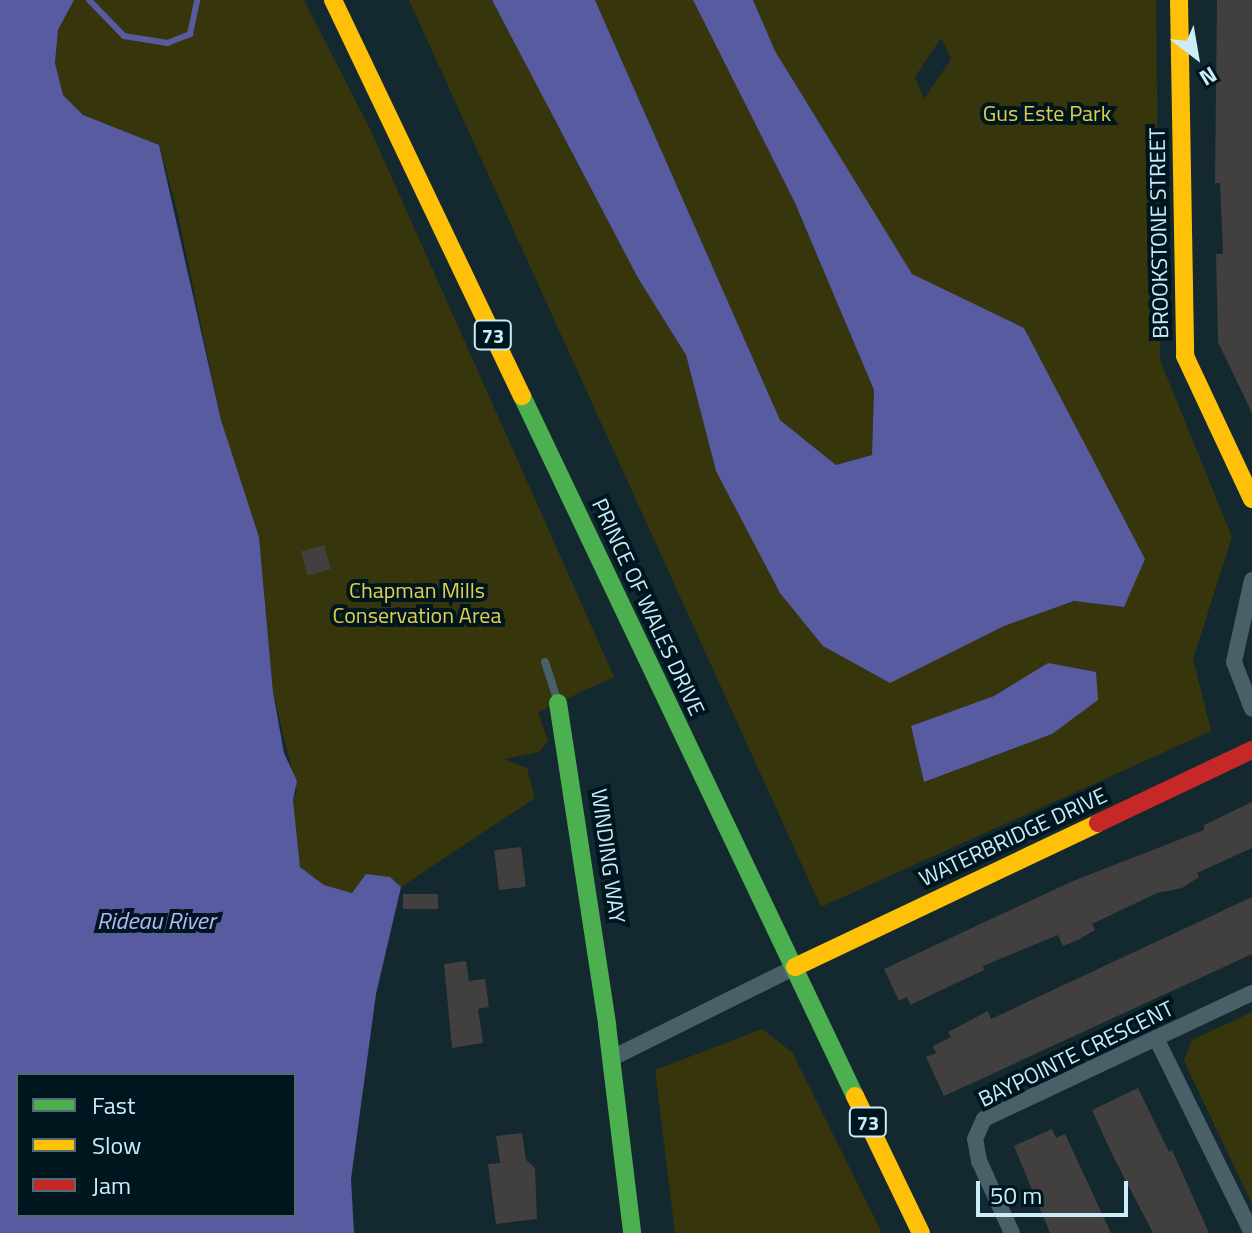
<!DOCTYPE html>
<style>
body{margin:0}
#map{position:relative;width:1252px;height:1233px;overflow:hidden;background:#13292f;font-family:"Titillium Web",sans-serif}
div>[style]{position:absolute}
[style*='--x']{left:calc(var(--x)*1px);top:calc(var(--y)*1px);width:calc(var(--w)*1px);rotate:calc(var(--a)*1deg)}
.green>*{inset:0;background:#37350c}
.water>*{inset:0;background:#585ba0}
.stream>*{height:6px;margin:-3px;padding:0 3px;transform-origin:3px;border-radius:3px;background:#585ba0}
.building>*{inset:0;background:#41403e;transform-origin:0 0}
.lane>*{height:8px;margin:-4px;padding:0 4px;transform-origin:4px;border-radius:4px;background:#496068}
.street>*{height:16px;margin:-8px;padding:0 8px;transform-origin:8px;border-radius:8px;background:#496068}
.fast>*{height:18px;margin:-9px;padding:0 9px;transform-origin:9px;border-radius:9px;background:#4caf50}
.slow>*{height:18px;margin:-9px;padding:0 9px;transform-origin:9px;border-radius:9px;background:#ffc107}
.jam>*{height:18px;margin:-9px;padding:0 9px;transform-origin:9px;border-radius:9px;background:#c62828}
span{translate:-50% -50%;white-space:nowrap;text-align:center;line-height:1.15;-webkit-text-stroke:8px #00161f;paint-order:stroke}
.shield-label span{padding:2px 6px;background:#00161f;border:2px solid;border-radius:6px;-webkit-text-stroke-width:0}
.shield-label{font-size:20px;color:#cbedf9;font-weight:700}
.park-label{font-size:22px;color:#e1ce4f}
.street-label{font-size:22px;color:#cbedf9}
.water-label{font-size:24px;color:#b4b8f6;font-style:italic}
.legend{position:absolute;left:16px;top:1073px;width:280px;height:144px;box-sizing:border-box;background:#00161f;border:2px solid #516c76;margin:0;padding:10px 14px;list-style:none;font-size:24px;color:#cbedf9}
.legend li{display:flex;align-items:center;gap:16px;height:40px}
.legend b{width:40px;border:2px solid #516c76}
.north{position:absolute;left:1156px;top:16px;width:80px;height:80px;-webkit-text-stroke:6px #00161f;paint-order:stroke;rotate:149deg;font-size:22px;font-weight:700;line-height:32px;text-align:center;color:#cbedf9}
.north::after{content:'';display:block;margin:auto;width:28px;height:36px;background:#cbedf9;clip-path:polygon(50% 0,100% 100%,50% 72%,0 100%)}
.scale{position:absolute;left:976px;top:1181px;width:152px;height:36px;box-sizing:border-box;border:4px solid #cbedf9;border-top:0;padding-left:10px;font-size:24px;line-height:28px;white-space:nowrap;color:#cbedf9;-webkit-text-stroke:6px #00161f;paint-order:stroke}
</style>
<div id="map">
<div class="green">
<i style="clip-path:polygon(74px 0,304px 0,372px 133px,614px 677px,538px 712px,548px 741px,539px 752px,504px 759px,527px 768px,535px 798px,401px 887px,396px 882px,352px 893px,324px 885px,300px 867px,293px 800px,297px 791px,273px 692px,259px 537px,221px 420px,177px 210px,159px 145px,83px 115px,63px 95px,55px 63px,58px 30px)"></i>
<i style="clip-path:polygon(evenodd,409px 0,492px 0,638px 278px,686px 355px,716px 471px,1004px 626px,1075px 601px,1123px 607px,1025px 328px,912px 275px,775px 51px,753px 0,1156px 0,1160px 360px,1232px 537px,1193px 659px,1211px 731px,821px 907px,409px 0,941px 38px,951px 59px,924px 99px,915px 77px,941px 38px,409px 0,1048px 664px,1096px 672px,1052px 734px,924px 782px,911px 726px,994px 696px,1048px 664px)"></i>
<i style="clip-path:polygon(595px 0,693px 0,795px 203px,874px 390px,872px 455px,836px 465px,780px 420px)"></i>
<i style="clip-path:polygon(1252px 1012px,1252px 1204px,1184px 1061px,1192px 1040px)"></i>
<i style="clip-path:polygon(762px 1029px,792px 1052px,882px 1233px,675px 1233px,655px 1070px)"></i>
</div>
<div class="water">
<i style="clip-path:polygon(evenodd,0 0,74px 0,58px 30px,55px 63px,63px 95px,83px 115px,159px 145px,221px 420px,259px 537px,273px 692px,284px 753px,297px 781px,293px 800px,300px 867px,324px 885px,352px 893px,366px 874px,390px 877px,401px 887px,376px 994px,351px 1179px,354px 1233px,0 1233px,0 0,18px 1075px,294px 1075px,294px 1215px,18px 1215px,18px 1075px)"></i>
<i style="clip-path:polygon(492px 0,595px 0,780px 420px,836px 465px,872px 455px,874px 390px,795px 203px,693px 0,753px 0,775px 51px,912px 274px,1024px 328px,1145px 559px,1124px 607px,1074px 601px,1004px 626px,890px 683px,823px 646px,780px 593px,716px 471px,686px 355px,638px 278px)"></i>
<i style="clip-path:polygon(1048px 663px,1096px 672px,1098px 700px,1052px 734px,924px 782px,911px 726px,994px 696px)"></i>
</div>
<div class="stream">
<i style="--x:89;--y:0;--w:50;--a:45.8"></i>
<i style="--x:124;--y:36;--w:44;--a:9.2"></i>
<i style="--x:167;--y:43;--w:25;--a:-21"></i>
<i style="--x:190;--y:34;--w:35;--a:-78"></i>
</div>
<div class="building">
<i style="clip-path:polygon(1217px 0,1252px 0,1252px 413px,1218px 342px,1216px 254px,1223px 254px,1220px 183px,1215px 183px)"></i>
<i style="left:324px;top:545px;width:25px;height:24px;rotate:74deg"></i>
<i style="clip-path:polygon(1252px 802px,1252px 848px,1197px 873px,1199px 877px,1182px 888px,1157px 893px,1092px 924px,1095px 930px,1078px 940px,1063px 946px,1058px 935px,983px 966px,984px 970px,910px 1005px,907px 997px,899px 1001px,884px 969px,1073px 881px,1204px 830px,1204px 825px)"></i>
<i style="left:521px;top:847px;width:40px;height:27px;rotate:83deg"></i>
<i style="left:403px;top:894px;width:35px;height:15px"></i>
<i style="clip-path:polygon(1252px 897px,1252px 954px,944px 1096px,926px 1057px,936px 1053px,933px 1046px,951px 1037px,948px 1032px,988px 1011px,991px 1019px)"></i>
<i style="clip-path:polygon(466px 961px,469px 981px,485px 979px,489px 1007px,478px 1009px,483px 1043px,452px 1048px,444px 964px)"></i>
<i style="clip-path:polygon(1138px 1088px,1169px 1152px,1172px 1150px,1209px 1233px,1153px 1233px,1112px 1154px,1092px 1110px)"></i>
<i style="clip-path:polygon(1052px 1129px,1056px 1138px,1065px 1134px,1111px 1233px,1050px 1233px,1014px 1146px)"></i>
<i style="clip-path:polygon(522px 1133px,526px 1160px,535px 1168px,537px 1219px,496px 1224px,488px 1164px,500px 1163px,496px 1136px)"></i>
</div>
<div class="lane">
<i style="--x:545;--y:662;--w:40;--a:72"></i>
</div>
<div class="street">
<i style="--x:1252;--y:580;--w:84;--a:102.4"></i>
<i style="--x:1234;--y:662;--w:50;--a:69"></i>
<i style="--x:1156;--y:1038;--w:217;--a:63.8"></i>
<i style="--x:612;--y:1058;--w:204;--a:-26.4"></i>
<i style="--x:1012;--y:1233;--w:79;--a:-114.6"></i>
<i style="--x:979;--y:1161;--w:22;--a:-100"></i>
<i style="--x:975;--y:1139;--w:22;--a:-66"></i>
<i style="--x:984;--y:1119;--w:296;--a:-25.2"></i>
</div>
<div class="fast">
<i style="--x:522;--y:396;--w:775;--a:64.56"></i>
<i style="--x:558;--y:703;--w:326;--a:81.3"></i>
<i style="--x:607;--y:1025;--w:209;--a:83.1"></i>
</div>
<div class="slow">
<i style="--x:333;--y:0;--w:439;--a:64.5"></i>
<i style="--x:1179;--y:0;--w:356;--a:89"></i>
<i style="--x:1185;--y:356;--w:158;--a:64.9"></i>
<i style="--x:795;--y:967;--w:335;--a:-25.4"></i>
<i style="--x:855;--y:1096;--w:152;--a:64.3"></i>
</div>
<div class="jam">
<i style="--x:1098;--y:823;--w:170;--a:-25.4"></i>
</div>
<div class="shield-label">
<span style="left:493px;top:335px">73</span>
<span style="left:868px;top:1122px">73</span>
</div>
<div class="park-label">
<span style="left:1047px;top:114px">Gus Este Park</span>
<span style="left:417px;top:603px">Chapman Mills<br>Conservation Area</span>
</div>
<div class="street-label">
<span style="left:1159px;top:233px;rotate:-91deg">BROOKSTONE STREET</span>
<span style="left:648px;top:607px;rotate:65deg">PRINCE OF WALES DRIVE</span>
<span style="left:1013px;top:837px;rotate:-25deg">WATERBRIDGE DRIVE</span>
<span style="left:608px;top:856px;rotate:82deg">WINDING WAY</span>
<span style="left:1076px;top:1054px;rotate:-26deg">BAYPOINTE CRESCENT</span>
</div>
<div class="water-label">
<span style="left:156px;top:921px">Rideau River</span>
</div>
<ul class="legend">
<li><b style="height:10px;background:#4caf50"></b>Fast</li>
<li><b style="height:10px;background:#ffc107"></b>Slow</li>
<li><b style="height:10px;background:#c62828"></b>Jam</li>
</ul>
<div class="north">N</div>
<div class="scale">50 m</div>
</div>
